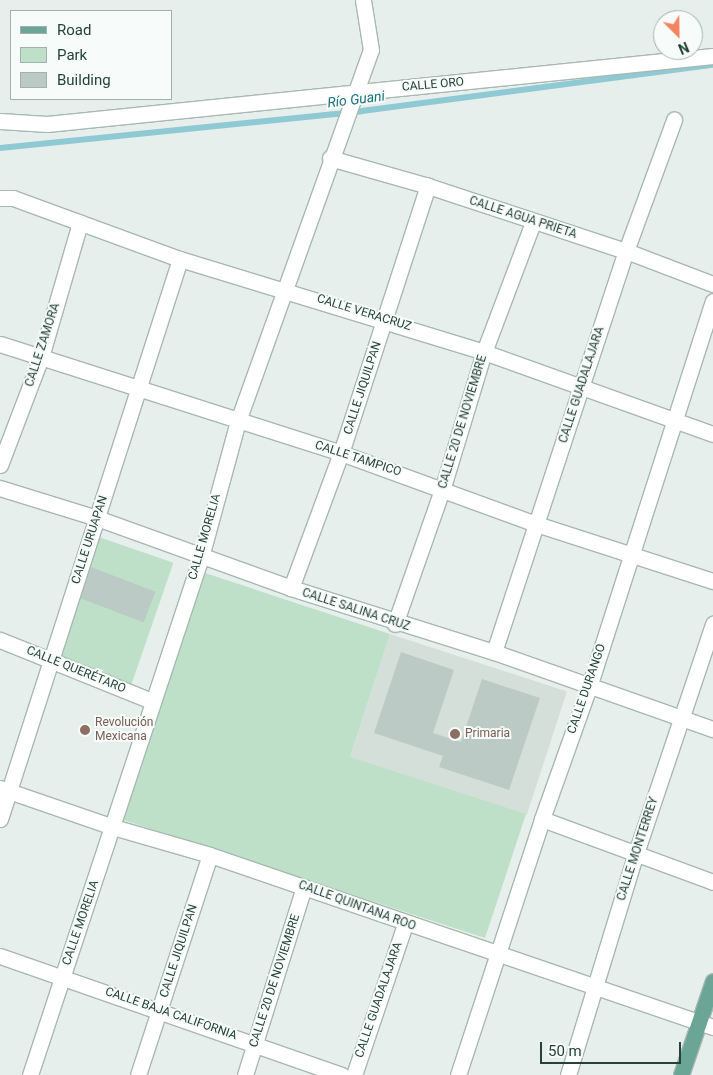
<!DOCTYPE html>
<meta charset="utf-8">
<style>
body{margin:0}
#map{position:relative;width:713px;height:1075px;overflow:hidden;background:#e6efeb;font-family:Roboto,sans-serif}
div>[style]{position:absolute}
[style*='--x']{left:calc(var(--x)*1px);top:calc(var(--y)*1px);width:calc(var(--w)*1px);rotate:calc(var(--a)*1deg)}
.built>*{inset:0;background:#d4dfda;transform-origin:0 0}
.green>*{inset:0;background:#bfe0c8;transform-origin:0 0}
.stream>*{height:5.5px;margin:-2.75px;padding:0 2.75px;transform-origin:2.75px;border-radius:2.75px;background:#8ec9d4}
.building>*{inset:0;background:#bbcac4;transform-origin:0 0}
.roads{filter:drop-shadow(1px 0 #a8b8b2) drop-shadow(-1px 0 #a8b8b2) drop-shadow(0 1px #a8b8b2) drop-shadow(0 -1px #a8b8b2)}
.minor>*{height:15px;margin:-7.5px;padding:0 7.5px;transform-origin:7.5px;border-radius:7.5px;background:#fff}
.primary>*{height:15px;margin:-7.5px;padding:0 7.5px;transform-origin:7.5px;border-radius:7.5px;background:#6aa596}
.dots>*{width:14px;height:14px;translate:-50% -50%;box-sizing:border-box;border:2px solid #f7fbf9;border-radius:50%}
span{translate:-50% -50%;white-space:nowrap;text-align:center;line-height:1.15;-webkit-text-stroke:4px #f7fbf9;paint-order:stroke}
.street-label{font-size:12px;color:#24423a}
.education-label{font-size:12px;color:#785e54}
.left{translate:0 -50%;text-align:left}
.water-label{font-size:14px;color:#1c6f80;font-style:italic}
.legend{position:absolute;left:10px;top:10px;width:162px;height:90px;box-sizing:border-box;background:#f7fbf9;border:1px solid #a3b1ad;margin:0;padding:6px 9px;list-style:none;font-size:15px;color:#24423a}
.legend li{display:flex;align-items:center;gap:10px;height:25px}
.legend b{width:25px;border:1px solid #a3b1ad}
.north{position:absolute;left:653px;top:10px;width:50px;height:50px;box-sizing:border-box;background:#f7fbf9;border:1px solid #a3b1ad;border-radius:50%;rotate:157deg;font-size:14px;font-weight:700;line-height:20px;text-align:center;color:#24423a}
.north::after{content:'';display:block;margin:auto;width:18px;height:22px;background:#f4845f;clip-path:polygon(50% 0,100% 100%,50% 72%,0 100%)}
.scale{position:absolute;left:540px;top:1042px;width:141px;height:22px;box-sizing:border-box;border:2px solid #24423a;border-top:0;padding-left:6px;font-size:15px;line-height:18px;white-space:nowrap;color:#24423a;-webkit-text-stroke:4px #f7fbf9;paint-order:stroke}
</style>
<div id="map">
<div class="built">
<i style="left:390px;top:634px;width:186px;height:130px;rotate:18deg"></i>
</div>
<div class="green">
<i style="left:93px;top:535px;width:85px;height:128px;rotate:19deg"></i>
<i style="clip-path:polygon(193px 569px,390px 634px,350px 757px,526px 814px,485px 938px,111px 816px)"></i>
</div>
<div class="stream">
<i style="--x:0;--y:148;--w:364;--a:-5.8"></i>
<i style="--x:362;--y:111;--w:354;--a:-7.5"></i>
</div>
<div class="building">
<i style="left:91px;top:567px;width:69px;height:33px;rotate:21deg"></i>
<i style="clip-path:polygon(401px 652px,454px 670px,433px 733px,461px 742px,482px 679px,540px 698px,509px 790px,439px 767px,443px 756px,374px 733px)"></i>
</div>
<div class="roads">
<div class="minor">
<i style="--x:0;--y:121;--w:47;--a:3.7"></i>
<i style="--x:47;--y:124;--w:669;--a:-5.83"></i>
<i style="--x:330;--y:158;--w:102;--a:15.9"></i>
<i style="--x:428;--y:186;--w:208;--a:18.2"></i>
<i style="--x:626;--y:251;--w:93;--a:20.8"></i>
<i style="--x:0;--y:198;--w:13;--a:0"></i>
<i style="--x:13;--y:198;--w:178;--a:20.1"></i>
<i style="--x:180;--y:259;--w:318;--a:17"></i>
<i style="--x:484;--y:352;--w:243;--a:19.7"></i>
<i style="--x:0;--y:344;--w:358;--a:17.7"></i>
<i style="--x:341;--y:453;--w:208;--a:20"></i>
<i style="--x:536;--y:524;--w:186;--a:17.9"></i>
<i style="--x:0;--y:465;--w:116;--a:-69.2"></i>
<i style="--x:41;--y:357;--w:140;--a:-73.8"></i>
<i style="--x:0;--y:488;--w:102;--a:17.2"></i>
<i style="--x:97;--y:518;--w:206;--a:19.8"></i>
<i style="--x:291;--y:588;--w:213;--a:17.5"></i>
<i style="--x:494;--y:652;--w:232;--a:19.4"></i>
<i style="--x:291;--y:588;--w:144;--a:-69.7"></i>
<i style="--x:341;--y:453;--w:281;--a:-72"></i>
<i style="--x:395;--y:624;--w:145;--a:-70.7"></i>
<i style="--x:443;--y:487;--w:141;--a:-73.1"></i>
<i style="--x:484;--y:352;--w:139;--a:-69.3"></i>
<i style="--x:0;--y:640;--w:164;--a:21.9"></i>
<i style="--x:494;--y:652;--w:422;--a:-71.8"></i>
<i style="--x:626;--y:251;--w:140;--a:-69.9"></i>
<i style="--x:0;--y:788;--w:120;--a:19"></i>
<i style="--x:113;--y:827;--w:101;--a:16.1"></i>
<i style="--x:210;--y:855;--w:532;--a:18.88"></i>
<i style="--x:0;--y:819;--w:588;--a:-72.18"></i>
<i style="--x:542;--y:819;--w:182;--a:20.2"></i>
<i style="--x:0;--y:956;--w:362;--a:19.2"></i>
<i style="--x:30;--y:1075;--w:545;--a:-71.73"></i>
<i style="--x:201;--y:557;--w:141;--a:-74.8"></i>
<i style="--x:238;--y:421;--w:394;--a:-70.3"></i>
<i style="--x:371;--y:50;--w:51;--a:-99.1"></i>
<i style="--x:138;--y:1075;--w:231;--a:-71.9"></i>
<i style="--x:245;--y:1075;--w:197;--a:-72.6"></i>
<i style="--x:354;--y:1075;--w:159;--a:-71.3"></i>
<i style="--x:458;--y:1075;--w:269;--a:-71.8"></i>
<i style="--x:542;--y:819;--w:140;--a:-70.4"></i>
<i style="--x:589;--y:687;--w:405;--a:-72.2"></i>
<i style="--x:568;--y:1075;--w:232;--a:-73"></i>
<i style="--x:636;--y:853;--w:242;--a:-71.4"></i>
</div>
<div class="primary">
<i style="--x:681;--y:1075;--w:99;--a:-71.2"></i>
</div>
</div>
<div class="dots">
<i style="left:85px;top:730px;background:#8d6e63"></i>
<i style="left:455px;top:734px;background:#8d6e63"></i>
</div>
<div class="street-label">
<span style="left:433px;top:85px;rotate:-5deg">CALLE ORO</span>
<span style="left:523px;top:218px;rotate:18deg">CALLE AGUA PRIETA</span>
<span style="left:364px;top:313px;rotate:17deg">CALLE VERACRUZ</span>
<span style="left:43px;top:345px;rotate:-72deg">CALLE ZAMORA</span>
<span style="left:582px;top:385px;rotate:-72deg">CALLE GUADALAJARA</span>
<span style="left:363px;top:388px;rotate:-72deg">CALLE JIQUILPAN</span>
<span style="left:463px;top:422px;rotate:-73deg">CALLE 20 DE NOVIEMBRE</span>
<span style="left:358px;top:459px;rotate:18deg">CALLE TAMPICO</span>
<span style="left:205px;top:537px;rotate:-74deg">CALLE MORELIA</span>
<span style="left:90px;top:540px;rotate:-72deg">CALLE URUAPAN</span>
<span style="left:356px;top:610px;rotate:18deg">CALLE SALINA CRUZ</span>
<span style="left:76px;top:670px;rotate:22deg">CALLE QUERÉTARO</span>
<span style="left:587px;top:689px;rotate:-71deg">CALLE DURANGO</span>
<span style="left:638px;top:849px;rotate:-72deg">CALLE MONTERREY</span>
<span style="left:357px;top:906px;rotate:20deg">CALLE QUINTANA ROO</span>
<span style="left:81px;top:923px;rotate:-71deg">CALLE MORELIA</span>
<span style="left:179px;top:951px;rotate:-72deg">CALLE JIQUILPAN</span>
<span style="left:275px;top:981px;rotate:-72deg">CALLE 20 DE NOVIEMBRE</span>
<span style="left:379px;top:1000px;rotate:-71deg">CALLE GUADALAJARA</span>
<span style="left:171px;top:1014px;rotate:19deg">CALLE BAJA CALIFORNIA</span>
</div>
<div class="education-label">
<span class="left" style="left:95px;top:730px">Revolución<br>Mexicana</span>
<span class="left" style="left:465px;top:734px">Primaria</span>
</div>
<div class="water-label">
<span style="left:356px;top:99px;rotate:-7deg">Río Guani</span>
</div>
<ul class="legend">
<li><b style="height:6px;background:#6aa596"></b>Road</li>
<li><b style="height:14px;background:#bfe0c8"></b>Park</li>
<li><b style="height:14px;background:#bbcac4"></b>Building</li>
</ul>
<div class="north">N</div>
<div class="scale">50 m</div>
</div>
